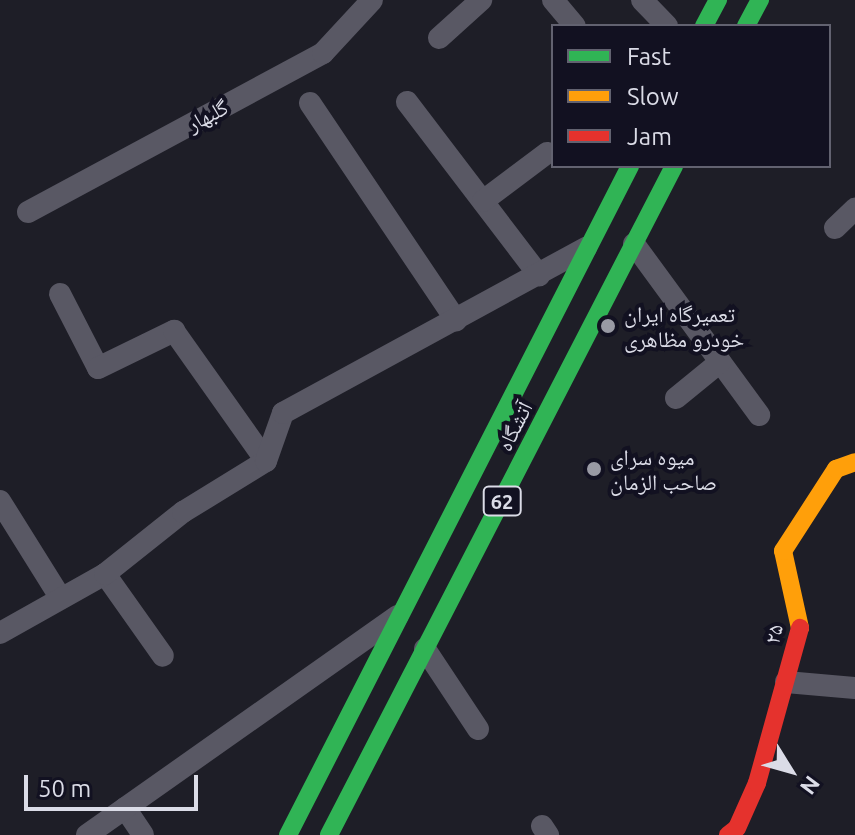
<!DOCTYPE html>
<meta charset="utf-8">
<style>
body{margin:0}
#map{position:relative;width:855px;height:835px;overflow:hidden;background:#1e1e27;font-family:Ubuntu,"Noto Naskh Arabic",sans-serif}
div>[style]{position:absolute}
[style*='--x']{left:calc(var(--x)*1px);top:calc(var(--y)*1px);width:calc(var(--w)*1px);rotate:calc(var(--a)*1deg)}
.street>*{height:22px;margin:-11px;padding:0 11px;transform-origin:11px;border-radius:11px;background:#595864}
.fast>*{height:18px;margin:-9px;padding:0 9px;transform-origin:9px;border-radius:9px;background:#30b455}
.slow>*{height:18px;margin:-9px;padding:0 9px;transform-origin:9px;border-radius:9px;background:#ff9f0a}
.jam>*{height:18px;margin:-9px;padding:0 9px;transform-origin:9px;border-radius:9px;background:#e5322d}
.dots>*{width:22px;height:22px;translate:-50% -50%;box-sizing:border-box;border:4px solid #121121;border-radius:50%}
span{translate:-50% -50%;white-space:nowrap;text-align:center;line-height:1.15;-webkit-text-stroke:8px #121121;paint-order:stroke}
.shield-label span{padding:2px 6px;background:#121121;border:2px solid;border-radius:6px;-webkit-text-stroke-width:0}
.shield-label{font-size:20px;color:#dbdce7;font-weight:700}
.street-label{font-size:22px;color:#dbdce7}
.poi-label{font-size:22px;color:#dbdce7}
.left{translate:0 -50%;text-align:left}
.legend{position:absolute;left:551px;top:24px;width:280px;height:144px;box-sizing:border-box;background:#121121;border:2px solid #626270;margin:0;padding:10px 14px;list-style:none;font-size:24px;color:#dbdce7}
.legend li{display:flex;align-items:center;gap:16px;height:40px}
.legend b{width:40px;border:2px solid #626270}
.north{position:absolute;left:751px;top:731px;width:80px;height:80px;-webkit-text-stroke:6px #121121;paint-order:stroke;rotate:127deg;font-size:22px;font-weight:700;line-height:32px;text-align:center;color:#dbdce7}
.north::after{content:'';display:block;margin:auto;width:28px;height:36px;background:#dbdce7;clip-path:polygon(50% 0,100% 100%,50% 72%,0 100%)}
.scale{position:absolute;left:24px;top:775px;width:174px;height:36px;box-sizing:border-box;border:4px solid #dbdce7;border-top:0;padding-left:10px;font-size:24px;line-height:28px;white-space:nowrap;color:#dbdce7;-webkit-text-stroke:6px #121121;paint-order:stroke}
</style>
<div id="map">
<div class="street">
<i style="--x:553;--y:0;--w:34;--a:50"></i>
<i style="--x:642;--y:0;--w:36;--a:46"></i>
<i style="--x:439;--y:38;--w:57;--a:-42.1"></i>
<i style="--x:407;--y:102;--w:218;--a:52.7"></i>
<i style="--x:310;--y:103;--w:262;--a:56.1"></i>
<i style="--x:483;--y:201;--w:80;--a:-36.9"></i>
<i style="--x:28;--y:212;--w:335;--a:-28.3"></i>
<i style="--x:323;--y:53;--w:72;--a:-47.2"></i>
<i style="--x:835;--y:228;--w:28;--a:-44"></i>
<i style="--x:634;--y:244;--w:212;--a:53.8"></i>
<i style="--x:60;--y:294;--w:83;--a:62.8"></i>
<i style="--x:98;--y:368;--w:85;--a:-26"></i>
<i style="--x:174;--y:331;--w:159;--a:54.7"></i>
<i style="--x:676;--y:398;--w:57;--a:-39.3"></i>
<i style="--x:0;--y:501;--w:113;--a:58"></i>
<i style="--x:105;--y:574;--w:100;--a:54.7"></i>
<i style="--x:0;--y:633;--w:120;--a:-29.3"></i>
<i style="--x:105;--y:574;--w:100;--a:-38.5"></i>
<i style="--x:183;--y:512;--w:97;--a:-31.6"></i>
<i style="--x:266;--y:461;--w:51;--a:-70.5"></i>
<i style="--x:283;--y:413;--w:345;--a:-28.6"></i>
<i style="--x:425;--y:649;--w:96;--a:56.5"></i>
<i style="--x:786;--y:682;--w:69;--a:5"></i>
<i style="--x:125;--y:808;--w:32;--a:56"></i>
<i style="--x:542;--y:826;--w:11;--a:56"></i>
<i style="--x:87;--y:835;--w:380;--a:-35.2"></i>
</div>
<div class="fast">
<i style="--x:704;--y:26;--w:30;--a:-62"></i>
<i style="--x:746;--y:26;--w:30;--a:-62"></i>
<i style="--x:288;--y:835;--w:751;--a:-62.92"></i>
<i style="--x:329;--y:835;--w:753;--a:-62.72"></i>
</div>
<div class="slow">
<i style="--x:800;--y:628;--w:79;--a:-102.4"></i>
<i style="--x:783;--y:551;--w:98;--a:-57.1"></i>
<i style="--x:836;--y:469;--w:20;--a:-20"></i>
</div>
<div class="jam">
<i style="--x:728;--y:835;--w:11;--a:-38"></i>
<i style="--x:737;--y:828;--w:49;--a:-66"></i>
<i style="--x:757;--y:783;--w:161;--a:-74.5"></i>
</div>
<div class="dots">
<i style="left:608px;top:326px;background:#999aa4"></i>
<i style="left:594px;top:469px;background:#999aa4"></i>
</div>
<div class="shield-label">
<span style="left:502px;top:501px">62</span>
</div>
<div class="street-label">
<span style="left:207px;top:115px;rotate:-28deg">گلبهار</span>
<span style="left:514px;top:426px;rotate:-63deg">آتشگاه</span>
<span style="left:773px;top:634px;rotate:-76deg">۲۵</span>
</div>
<div class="poi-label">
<span class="left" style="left:624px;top:326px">تعمیرگاه ایران<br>خودرو مظاهری</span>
<span class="left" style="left:610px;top:469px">میوه سرای<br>صاحب الزمان</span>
</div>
<ul class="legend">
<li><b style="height:10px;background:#30b455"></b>Fast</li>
<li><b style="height:10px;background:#ff9f0a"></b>Slow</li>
<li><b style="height:10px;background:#e5322d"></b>Jam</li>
</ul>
<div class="north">N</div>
<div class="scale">50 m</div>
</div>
